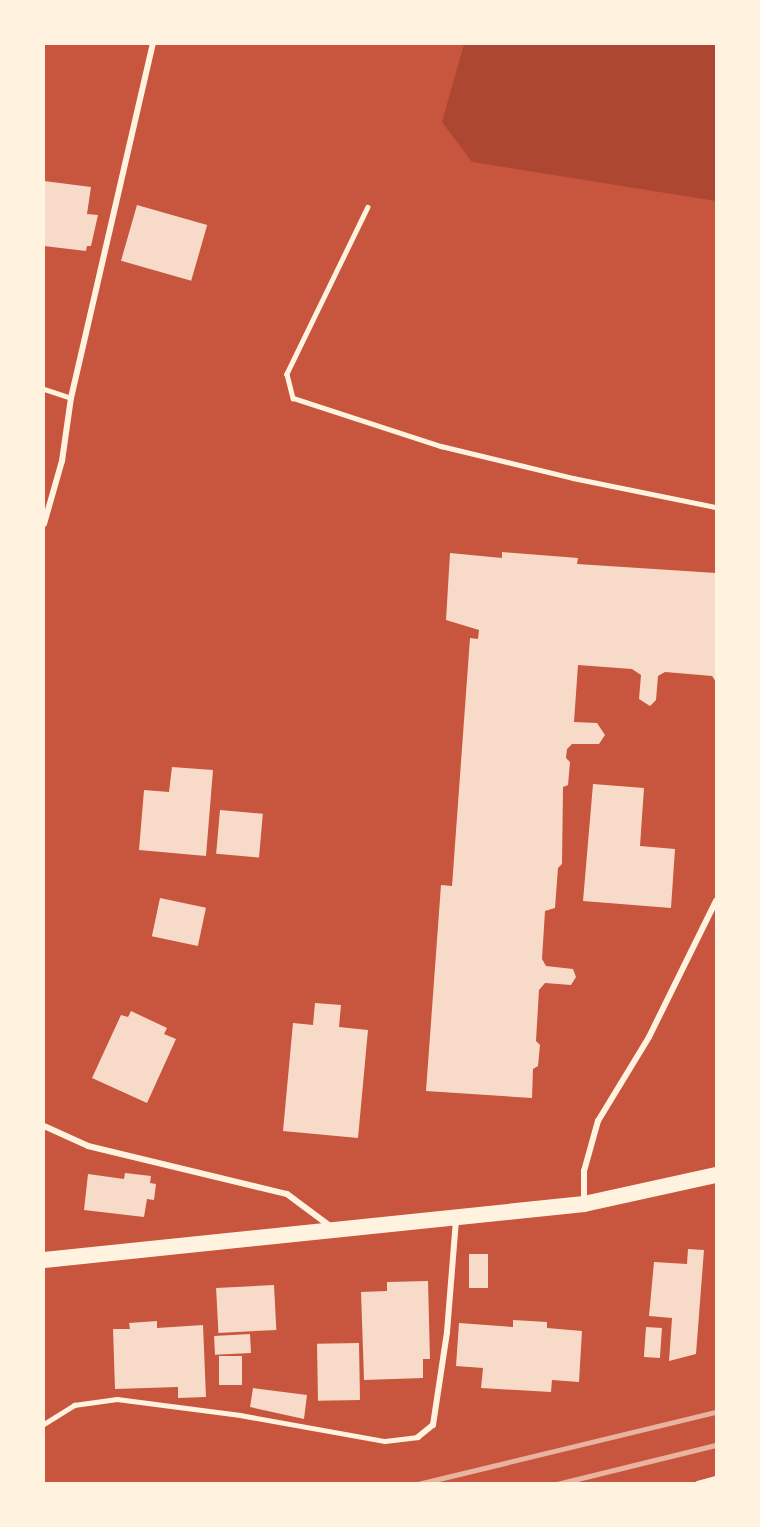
<!DOCTYPE html>
<style>
body{margin:0}
#map{position:relative;width:760px;height:1527px;overflow:hidden;background:#c8553d;font-family:Manrope,sans-serif}
div>[style]{position:absolute}
[style*='--x']{left:calc(var(--x)*1px);top:calc(var(--y)*1px);width:calc(var(--w)*1px);rotate:calc(var(--a)*1deg)}
.green>*{inset:0;background:#ae4732}
.building>*{inset:0;background:#f7dbc8;transform-origin:0 0}
.service>*{height:4.5px;margin:-2.25px;padding:0 2.25px;transform-origin:2.25px;border-radius:2.25px;background:#fff3e0}
.minor>*{height:6px;margin:-3px;padding:0 3px;transform-origin:3px;border-radius:3px;background:#fff3e0}
.trunk>*{height:16px;margin:-8px;padding:0 8px;transform-origin:8px;border-radius:8px;background:#fff3e0}
.rail>*{height:4.5px;margin:-2.25px;padding:0 2.25px;transform-origin:2.25px;border-radius:2.25px;background:#e9b49f}
span{translate:-50% -50%;white-space:nowrap;text-align:center;line-height:1.15;-webkit-text-stroke:6px #fff3e0;paint-order:stroke}
.frame{position:absolute;inset:0;border:45px solid #fff3e0;pointer-events:none}
</style>
<div id="map">
<div class="green">
<i style="clip-path:polygon(464px 44px,716px 44px,716px 201px,472px 162px,442px 122px)"></i>
</div>
<div class="building">
<i style="clip-path:polygon(44px 181px,91px 187px,87px 214px,98px 215px,91px 246px,87px 246px,86px 251px,44px 246px)"></i>
<i style="left:137px;top:205px;width:73px;height:58px;rotate:16deg"></i>
<i style="clip-path:polygon(502px 552px,578px 558px,577px 564px,716px 573px,716px 682px,712px 676px,665px 672px,658px 676px,656px 700px,650px 706px,639px 699px,641px 675px,632px 669px,578px 665px,574px 722px,597px 723px,605px 735px,599px 744px,572px 744px,567px 749px,566px 758px,570px 762px,568px 785px,563px 787px,562px 864px,558px 868px,555px 908px,545px 911px,542px 959px,546px 966px,573px 969px,576px 977px,571px 985px,545px 983px,539px 990px,536px 1041px,540px 1045px,538px 1066px,533px 1069px,532px 1098px,426px 1091px,441px 885px,452px 886px,470px 638px,478px 639px,479px 630px,446px 620px,450px 553px,502px 558px)"></i>
<i style="clip-path:polygon(172px 767px,213px 770px,206px 856px,139px 850px,144px 790px,169px 792px)"></i>
<i style="clip-path:polygon(593px 784px,644px 788px,640px 846px,675px 849px,671px 908px,583px 901px)"></i>
<i style="left:220px;top:810px;width:43px;height:44px;rotate:5deg"></i>
<i style="left:160px;top:898px;width:47px;height:39px;rotate:12deg"></i>
<i style="clip-path:polygon(315px 1003px,341px 1005px,339px 1027px,368px 1030px,358px 1138px,283px 1131px,293px 1023px,313px 1025px)"></i>
<i style="clip-path:polygon(131px 1011px,167px 1028px,164px 1034px,176px 1039px,147px 1103px,92px 1078px,121px 1015px,128px 1017px)"></i>
<i style="clip-path:polygon(125px 1173px,151px 1176px,150px 1183px,156px 1184px,154px 1200px,147px 1199px,144px 1217px,84px 1210px,88px 1174px,124px 1179px)"></i>
<i style="clip-path:polygon(688px 1249px,704px 1250px,696px 1354px,669px 1361px,672px 1318px,649px 1316px,654px 1262px,687px 1264px)"></i>
<i style="left:488px;top:1254px;width:34px;height:19px;rotate:90deg"></i>
<i style="clip-path:polygon(428px 1281px,430px 1359px,423px 1359px,423px 1378px,364px 1380px,361px 1292px,387px 1291px,387px 1282px)"></i>
<i style="left:274px;top:1285px;width:45px;height:58px;rotate:87deg"></i>
<i style="clip-path:polygon(513px 1320px,547px 1322px,547px 1328px,582px 1331px,579px 1382px,552px 1380px,551px 1392px,481px 1388px,483px 1368px,456px 1366px,459px 1323px,513px 1327px)"></i>
<i style="clip-path:polygon(157px 1321px,157px 1328px,203px 1325px,206px 1397px,178px 1398px,178px 1387px,115px 1389px,113px 1329px,130px 1329px,129px 1323px)"></i>
<i style="left:646px;top:1327px;width:16px;height:30px;rotate:4deg"></i>
<i style="left:250px;top:1334px;width:19px;height:36px;rotate:87deg"></i>
<i style="left:359px;top:1343px;width:57px;height:42px;rotate:89deg"></i>
<i style="left:219px;top:1356px;width:23px;height:29px"></i>
<i style="clip-path:polygon(253px 1388px,307px 1395px,304px 1419px,250px 1407px)"></i>
</div>
<div class="service">
<i style="--x:368;--y:207;--w:186;--a:115.9"></i>
<i style="--x:287;--y:374;--w:25;--a:76"></i>
<i style="--x:293;--y:398;--w:156;--a:18"></i>
<i style="--x:441;--y:446;--w:136;--a:13.6"></i>
<i style="--x:573;--y:478;--w:146;--a:11.5"></i>
<i style="--x:44;--y:389;--w:28;--a:18"></i>
<i style="--x:44;--y:1424;--w:36;--a:-32"></i>
<i style="--x:74;--y:1405;--w:43;--a:-7.9"></i>
<i style="--x:117;--y:1399;--w:124;--a:7.4"></i>
<i style="--x:240;--y:1415;--w:147;--a:10.2"></i>
<i style="--x:385;--y:1441;--w:33;--a:-7"></i>
</div>
<div class="minor">
<i style="--x:44;--y:524;--w:66;--a:-74.1"></i>
<i style="--x:62;--y:461;--w:64;--a:-81.9"></i>
<i style="--x:71;--y:398;--w:363;--a:-77"></i>
<i style="--x:44;--y:1126;--w:48;--a:24.4"></i>
<i style="--x:88;--y:1146;--w:205;--a:13.6"></i>
<i style="--x:287;--y:1194;--w:54;--a:36.7"></i>
<i style="--x:584;--y:1203;--w:32;--a:-90"></i>
<i style="--x:584;--y:1171;--w:52;--a:-74.4"></i>
<i style="--x:598;--y:1121;--w:98;--a:-58.7"></i>
<i style="--x:649;--y:1037;--w:152;--a:-63.8"></i>
<i style="--x:418;--y:1437;--w:19;--a:-39"></i>
<i style="--x:433;--y:1425;--w:94;--a:-81.4"></i>
<i style="--x:447;--y:1332;--w:113;--a:-85.4"></i>
<i style="--x:698;--y:1484;--w:19;--a:-16"></i>
</div>
<div class="trunk">
<i style="--x:44;--y:1260;--w:543;--a:-5.92"></i>
<i style="--x:584;--y:1204;--w:135;--a:-12.4"></i>
</div>
<div class="rail">
<i style="--x:418;--y:1484;--w:307;--a:-13.6"></i>
<i style="--x:557;--y:1484;--w:164;--a:-13.8"></i>
</div>
<div class="frame"></div>
</div>
